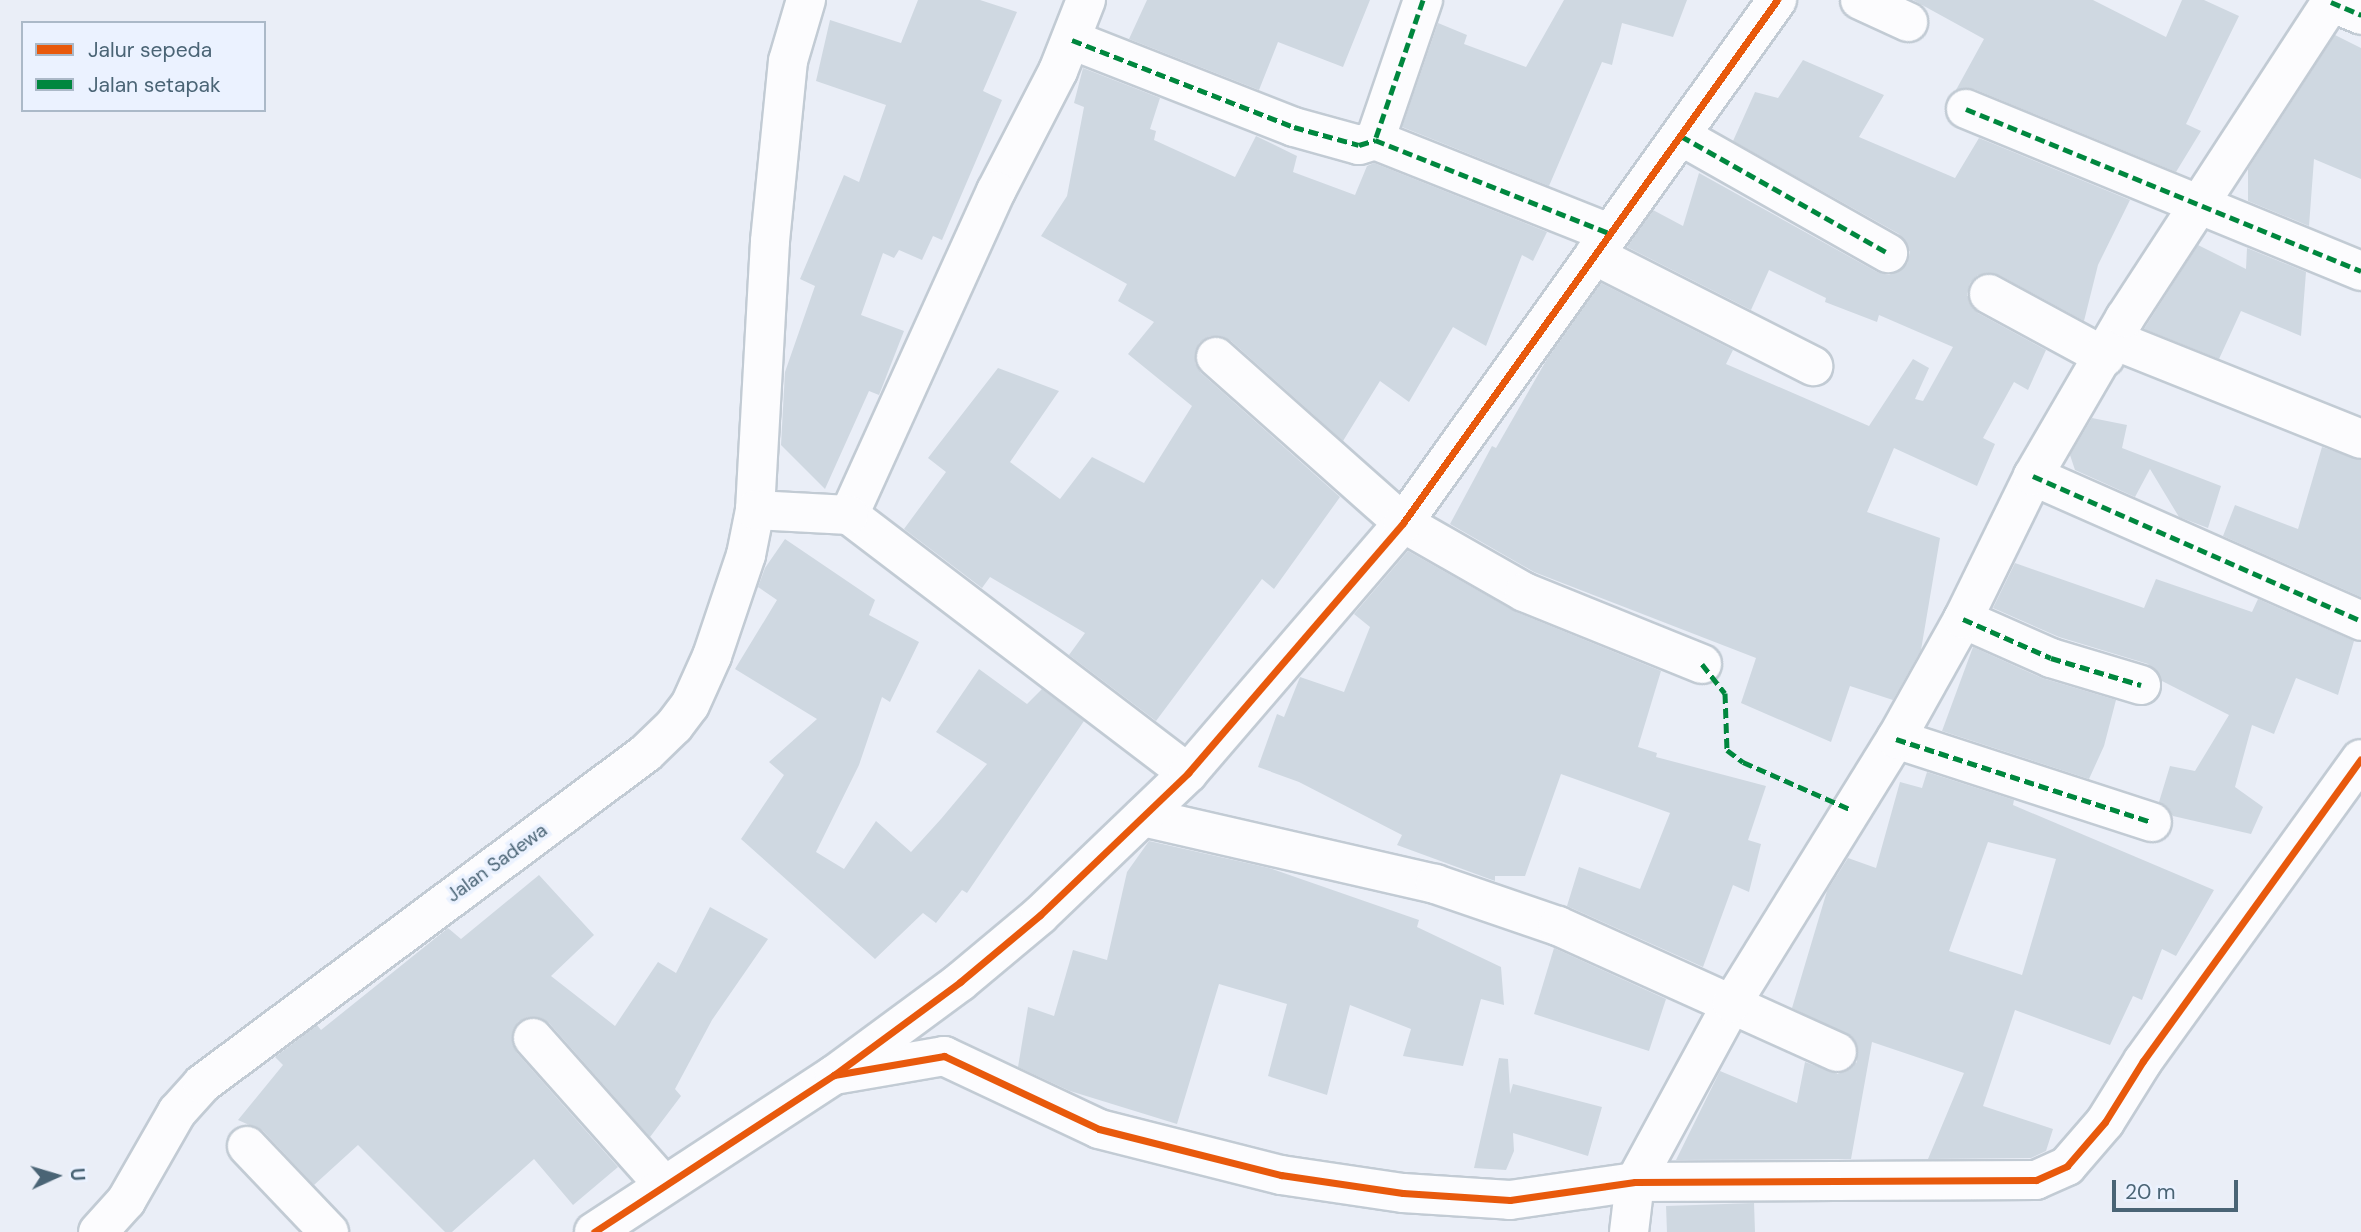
<!DOCTYPE html>
<style>
body{margin:0}
#map{position:relative;width:2361px;height:1232px;overflow:hidden;background:#eaeef7;font-family:"DM Sans",sans-serif}
div>[style]{position:absolute}
[style*='--x']{left:calc(var(--x)*1px);top:calc(var(--y)*1px);width:calc(var(--w)*1px);rotate:calc(var(--a)*1deg)}
.building>*{inset:0;background:#cfd8e1;transform-origin:0 0}
.roads{filter:drop-shadow(2px 0 #c2cbd4) drop-shadow(-2px 0 #c2cbd4) drop-shadow(0 2px #c2cbd4) drop-shadow(0 -2px #c2cbd4)}
.minor>*{height:38px;margin:-19px;padding:0 19px;transform-origin:19px;border-radius:19px;background:#fcfcfe}
.quiet>*{height:5px;margin-top:-2.5px;transform-origin:0;background:repeating-linear-gradient(90deg,#00873e 0 10px,transparent 0 15px)}
.cycleway>*{height:7px;margin:-3.5px;padding:0 3.5px;transform-origin:3.5px;border-radius:3.5px;background:#e8590c}
span{translate:-50% -50%;white-space:nowrap;text-align:center;line-height:1.15;-webkit-text-stroke:7px #ebf2ff;paint-order:stroke}
.street-label{font-size:19px;color:#4a6475}
.legend{position:absolute;left:21px;top:21px;width:245px;height:91px;box-sizing:border-box;background:#ebf2ff;border:2px solid #abb9c8;margin:0;padding:9px 12px;list-style:none;font-size:21px;color:#4a6475}
.legend li{display:flex;align-items:center;gap:14px;height:35px}
.legend b{width:35px;border:2px solid #abb9c8}
.north{position:absolute;left:21px;top:1141px;width:70px;height:70px;-webkit-text-stroke:5px #ebf2ff;paint-order:stroke;rotate:86deg;font-size:19px;font-weight:700;line-height:28px;text-align:center;color:#4a6475}
.north::after{content:'';display:block;margin:auto;width:24px;height:32px;background:#4a6475;clip-path:polygon(50% 0,100% 100%,50% 72%,0 100%)}
.scale{position:absolute;left:2112px;top:1180px;width:126px;height:32px;box-sizing:border-box;border:4px solid #4a6475;border-top:0;padding-left:9px;font-size:21px;line-height:24px;white-space:nowrap;color:#4a6475;-webkit-text-stroke:5px #ebf2ff;paint-order:stroke}
</style>
<div id="map">
<div class="building">
<i style="clip-path:polygon(918px 0,980px 0,1017px 12px,983px 91px,1002px 100px,942px 240px,933px 236px,922px 260px,899px 250px,894px 258px,883px 253px,861px 315px,904px 331px,879px 395px,869px 391px,825px 489px,781px 445px,785px 372px,815px 286px,800px 279px,844px 175px,859px 182px,886px 105px,816px 81px,830px 20px,901px 43px)"></i>
<i style="clip-path:polygon(1147px 0,1370px 0,1343px 67px,1278px 42px,1259px 90px,1129px 39px)"></i>
<i style="clip-path:polygon(1564px 0,1687px 0,1673px 37px,1622px 23px,1612px 65px,1602px 62px,1549px 186px,1402px 127px,1438px 23px,1467px 35px,1464px 44px,1526px 67px)"></i>
<i style="clip-path:polygon(1913px 0,2093px 0,2166px 37px,2182px 0,2204px 0,2239px 16px,2186px 124px,2201px 131px,2176px 172px,1974px 89px,1956px 90px,1984px 39px)"></i>
<i style="clip-path:polygon(2335px 35px,2361px 48px,2361px 179px,2314px 159px,2309px 226px,2248px 201px,2248px 169px)"></i>
<i style="clip-path:polygon(1803px 60px,1884px 95px,1859px 137px,1955px 178px,1979px 138px,2130px 200px,2098px 265px,2084px 321px,1999px 275px,1978px 275px,1970px 283px,1967px 295px,1978px 313px,2046px 350px,2028px 390px,2014px 382px,1983px 438px,1995px 444px,1977px 486px,1894px 448px,1867px 512px,1940px 538px,1921px 650px,1893px 700px,1850px 686px,1831px 742px,1741px 703px,1756px 658px,1534px 572px,1450px 524px,1492px 446px,1496px 448px,1547px 359px,1601px 283px,1733px 350px,1726px 364px,1869px 426px,1913px 359px,1929px 368px,1915px 399px,1923px 401px,1953px 347px,1879px 315px,1877px 322px,1825px 302px,1826px 298px,1769px 270px,1751px 310px,1627px 247px,1653px 210px,1683px 226px,1699px 173px,1877px 272px,1889px 275px,1907px 264px,1910px 252px,1899px 234px,1733px 141px,1755px 92px,1778px 98px)"></i>
<i style="clip-path:polygon(1083px 68px,1160px 98px,1150px 129px,1156px 131px,1154px 140px,1235px 177px,1256px 136px,1297px 156px,1293px 172px,1355px 195px,1367px 166px,1374px 163px,1547px 232px,1533px 261px,1522px 255px,1486px 346px,1453px 327px,1409px 402px,1380px 381px,1343px 441px,1231px 341px,1210px 336px,1199px 343px,1195px 363px,1201px 373px,1340px 497px,1274px 589px,1262px 579px,1156px 721px,1069px 655px,1085px 633px,990px 577px,982px 588px,904px 529px,946px 472px,928px 458px,998px 368px,1059px 391px,1010px 462px,1060px 499px,1092px 457px,1144px 483px,1192px 406px,1128px 354px,1154px 322px,1118px 301px,1127px 284px,1041px 236px,1067px 196px,1084px 107px,1074px 103px)"></i>
<i style="clip-path:polygon(2198px 245px,2246px 269px,2247px 248px,2306px 272px,2301px 336px,2241px 311px,2219px 359px,2144px 329px)"></i>
<i style="clip-path:polygon(2092px 418px,2127px 425px,2122px 448px,2221px 486px,2208px 528px,2179px 517px,2150px 469px,2135px 497px,2075px 470px,2070px 455px)"></i>
<i style="clip-path:polygon(2322px 447px,2361px 460px,2361px 597px,2223px 536px,2235px 505px,2298px 529px)"></i>
<i style="clip-path:polygon(785px 539px,875px 600px,869px 615px,919px 642px,890px 702px,882px 697px,859px 765px,816px 852px,844px 869px,876px 821px,911px 852px,941px 819px,987px 764px,936px 732px,979px 669px,1027px 704px,1042px 689px,1084px 721px,967px 893px,962px 890px,936px 923px,923px 913px,875px 959px,741px 839px,784px 775px,769px 762px,817px 719px,735px 669px,777px 600px,758px 587px,765px 568px)"></i>
<i style="clip-path:polygon(1408px 551px,1516px 612px,1661px 671px,1638px 747px,1657px 753px,1656px 757px,1766px 786px,1748px 840px,1761px 844px,1749px 892px,1733px 885px,1703px 967px,1567px 906px,1579px 867px,1640px 889px,1670px 813px,1561px 774px,1525px 876px,1495px 876px,1495px 881px,1397px 845px,1402px 835px,1299px 782px,1258px 767px,1277px 714px,1284px 717px,1300px 677px,1344px 692px,1370px 627px,1354px 614px)"></i>
<i style="clip-path:polygon(2015px 563px,2144px 608px,2156px 579px,2252px 612px,2258px 599px,2354px 641px,2338px 695px,2296px 678px,2274px 734px,2252px 725px,2235px 787px,2263px 807px,2251px 834px,2173px 816px,2159px 802px,2170px 766px,2195px 771px,2229px 715px,2162px 681px,2148px 664px,2059px 637px,1993px 608px)"></i>
<i style="clip-path:polygon(1973px 647px,2042px 678px,2116px 700px,2104px 746px,2089px 779px,1942px 731px)"></i>
<i style="clip-path:polygon(evenodd,1927px 772px,2014px 800px,2013px 805px,2214px 890px,2176px 956px,2162px 949px,2142px 1000px,2133px 996px,2110px 1045px,2015px 1010px,1983px 1106px,2053px 1129px,2046px 1151px,2031px 1158px,1928px 1159px,1964px 1073px,1872px 1042px,1851px 1159px,1676px 1160px,1720px 1071px,1797px 1103px,1805px 1062px,1838px 1074px,1857px 1062px,1854px 1039px,1792px 1008px,1827px 891px,1848px 858px,1876px 868px,1900px 782px,1922px 788px,1927px 772px,1988px 842px,2056px 859px,2022px 975px,1949px 951px,1988px 842px)"></i>
<i style="clip-path:polygon(1149px 841px,1269px 868px,1419px 920px,1417px 927px,1501px 967px,1504px 1005px,1481px 999px,1463px 1066px,1403px 1056px,1411px 1029px,1350px 1005px,1327px 1095px,1268px 1076px,1287px 1004px,1219px 984px,1177px 1124px,1070px 1091px,1018px 1067px,1028px 1007px,1054px 1016px,1073px 950px,1107px 960px,1127px 872px)"></i>
<i style="clip-path:polygon(539px 875px,594px 935px,551px 976px,615px 1026px,658px 962px,676px 973px,710px 907px,768px 939px,712px 1020px,675px 1089px,681px 1096px,650px 1137px,549px 1023px,529px 1017px,518px 1022px,512px 1042px,517px 1053px,618px 1167px,573px 1205px,534px 1159px,452px 1232px,445px 1232px,358px 1145px,314px 1185px,263px 1131px,238px 1120px,283px 1065px,275px 1057px,317px 1025px,321px 1030px,448px 928px,461px 939px)"></i>
<i style="clip-path:polygon(1554px 948px,1666px 999px,1649px 1051px,1534px 1014px)"></i>
<i style="clip-path:polygon(1499px 1058px,1508px 1059px,1510px 1094px,1513px 1084px,1602px 1107px,1588px 1156px,1513px 1133px,1514px 1151px,1506px 1170px,1474px 1168px)"></i>
<i style="left:1754px;top:1203px;width:29px;height:88px;rotate:88deg"></i>
</div>
<div class="roads">
<div class="minor">
<i style="--x:1086;--y:0;--w:76;--a:111.5"></i>
<i style="--x:1058;--y:71;--w:135;--a:117.3"></i>
<i style="--x:996;--y:191;--w:356;--a:114.4"></i>
<i style="--x:849;--y:515;--w:426;--a:37.3"></i>
<i style="--x:1423;--y:0;--w:148;--a:108.9"></i>
<i style="--x:1375;--y:140;--w:252;--a:21.7"></i>
<i style="--x:1860;--y:0;--w:53;--a:24.6"></i>
<i style="--x:2331;--y:2;--w:33;--a:23"></i>
<i style="--x:1072;--y:40;--w:238;--a:21.4"></i>
<i style="--x:1294;--y:127;--w:67;--a:15.5"></i>
<i style="--x:1359;--y:145;--w:17;--a:-17"></i>
<i style="--x:1966;--y:109;--w:427;--a:22.3"></i>
<i style="--x:1681;--y:136;--w:238;--a:29.5"></i>
<i style="--x:1594;--y:255;--w:246;--a:26.9"></i>
<i style="--x:1989;--y:294;--w:132;--a:28.5"></i>
<i style="--x:2114;--y:340;--w:266;--a:21.8"></i>
<i style="--x:1216;--y:357;--w:250;--a:41.6"></i>
<i style="--x:1403;--y:523;--w:139;--a:29.7"></i>
<i style="--x:1524;--y:592;--w:192;--a:22"></i>
<i style="--x:2033;--y:476;--w:359;--a:23.8"></i>
<i style="--x:755;--y:510;--w:269;--a:-86.8"></i>
<i style="--x:770;--y:241;--w:181;--a:-84.3"></i>
<i style="--x:788;--y:61;--w:64;--a:-73.6"></i>
<i style="--x:1963;--y:619;--w:96;--a:23.9"></i>
<i style="--x:2051;--y:658;--w:94;--a:16.7"></i>
<i style="--x:1896;--y:739;--w:269;--a:18"></i>
<i style="--x:1143;--y:817;--w:300;--a:12.9"></i>
<i style="--x:1435;--y:884;--w:130;--a:18.9"></i>
<i style="--x:1558;--y:926;--w:306;--a:24.3"></i>
<i style="--x:533;--y:1038;--w:195;--a:48.3"></i>
<i style="--x:834;--y:1075;--w:112;--a:-9.8"></i>
<i style="--x:944;--y:1056;--w:171;--a:25.2"></i>
<i style="--x:1099;--y:1129;--w:188;--a:14.2"></i>
<i style="--x:1281;--y:1175;--w:123;--a:8.4"></i>
<i style="--x:1403;--y:1193;--w:107;--a:3.7"></i>
<i style="--x:1510;--y:1200;--w:126;--a:-8.2"></i>
<i style="--x:1635;--y:1182;--w:401;--a:-0.3"></i>
<i style="--x:2036;--y:1180;--w:34;--a:-24"></i>
<i style="--x:2067;--y:1166;--w:58;--a:-49.2"></i>
<i style="--x:2105;--y:1122;--w:72;--a:-58.1"></i>
<i style="--x:2143;--y:1061;--w:372;--a:-54.2"></i>
<i style="--x:247;--y:1146;--w:119;--a:46.4"></i>
<i style="--x:98;--y:1232;--w:42;--a:-47.9"></i>
<i style="--x:126;--y:1201;--w:103;--a:-60.2"></i>
<i style="--x:177;--y:1112;--w:38;--a:-48"></i>
<i style="--x:202;--y:1084;--w:554;--a:-36.7"></i>
<i style="--x:646;--y:753;--w:39;--a:-44"></i>
<i style="--x:674;--y:726;--w:26;--a:-53"></i>
<i style="--x:690;--y:705;--w:54;--a:-65.8"></i>
<i style="--x:712;--y:656;--w:107;--a:-71.4"></i>
<i style="--x:746;--y:555;--w:46;--a:-78.7"></i>
<i style="--x:755;--y:510;--w:94;--a:3"></i>
<i style="--x:594;--y:1232;--w:287;--a:-33.2"></i>
<i style="--x:834;--y:1075;--w:157;--a:-36.4"></i>
<i style="--x:960;--y:982;--w:104;--a:-39.9"></i>
<i style="--x:1040;--y:915;--w:205;--a:-43.8"></i>
<i style="--x:1188;--y:773;--w:330;--a:-49.3"></i>
<i style="--x:1403;--y:523;--w:643;--a:-54.43"></i>
<i style="--x:1629;--y:1232;--w:50;--a:-83.2"></i>
<i style="--x:1635;--y:1182;--w:204;--a:-61.5"></i>
<i style="--x:1732;--y:1003;--w:311;--a:-58.2"></i>
<i style="--x:1896;--y:739;--w:137;--a:-60.8"></i>
<i style="--x:1963;--y:619;--w:159;--a:-63.9"></i>
<i style="--x:2033;--y:476;--w:183;--a:-59.8"></i>
<i style="--x:2125;--y:318;--w:379;--a:-56.9"></i>
</div>
</div>
<div class="quiet">
<i style="--x:1423;--y:0;--w:148;--a:108.9"></i>
<i style="--x:1375;--y:140;--w:252;--a:21.7"></i>
<i style="--x:2331;--y:2;--w:33;--a:23"></i>
<i style="--x:1072;--y:40;--w:238;--a:21.4"></i>
<i style="--x:1294;--y:127;--w:67;--a:15.5"></i>
<i style="--x:1359;--y:145;--w:17;--a:-17"></i>
<i style="--x:1966;--y:109;--w:427;--a:22.3"></i>
<i style="--x:1681;--y:136;--w:238;--a:29.5"></i>
<i style="--x:2033;--y:476;--w:359;--a:23.8"></i>
<i style="--x:1963;--y:619;--w:96;--a:23.9"></i>
<i style="--x:2051;--y:658;--w:94;--a:16.7"></i>
<i style="--x:1702;--y:664;--w:37;--a:52"></i>
<i style="--x:1725;--y:693;--w:57;--a:88"></i>
<i style="--x:1727;--y:750;--w:20;--a:37"></i>
<i style="--x:1743;--y:762;--w:119;--a:23.8"></i>
<i style="--x:1896;--y:739;--w:269;--a:18"></i>
</div>
<div class="cycleway">
<i style="--x:834;--y:1075;--w:112;--a:-9.8"></i>
<i style="--x:944;--y:1056;--w:171;--a:25.2"></i>
<i style="--x:1099;--y:1129;--w:188;--a:14.2"></i>
<i style="--x:1281;--y:1175;--w:123;--a:8.4"></i>
<i style="--x:1403;--y:1193;--w:107;--a:3.7"></i>
<i style="--x:1510;--y:1200;--w:126;--a:-8.2"></i>
<i style="--x:1635;--y:1182;--w:401;--a:-0.3"></i>
<i style="--x:2036;--y:1180;--w:34;--a:-24"></i>
<i style="--x:2067;--y:1166;--w:58;--a:-49.2"></i>
<i style="--x:2105;--y:1122;--w:72;--a:-58.1"></i>
<i style="--x:2143;--y:1061;--w:372;--a:-54.2"></i>
<i style="--x:594;--y:1232;--w:287;--a:-33.2"></i>
<i style="--x:834;--y:1075;--w:157;--a:-36.4"></i>
<i style="--x:960;--y:982;--w:104;--a:-39.9"></i>
<i style="--x:1040;--y:915;--w:205;--a:-43.8"></i>
<i style="--x:1188;--y:773;--w:330;--a:-49.3"></i>
<i style="--x:1403;--y:523;--w:643;--a:-54.43"></i>
</div>
<div class="street-label">
<span style="left:497px;top:863px;rotate:-36deg">Jalan Sadewa</span>
</div>
<ul class="legend">
<li><b style="height:9px;background:#e8590c"></b>Jalur sepeda</li>
<li><b style="height:9px;background:#00873e"></b>Jalan setapak</li>
</ul>
<div class="north">U</div>
<div class="scale">20 m</div>
</div>
